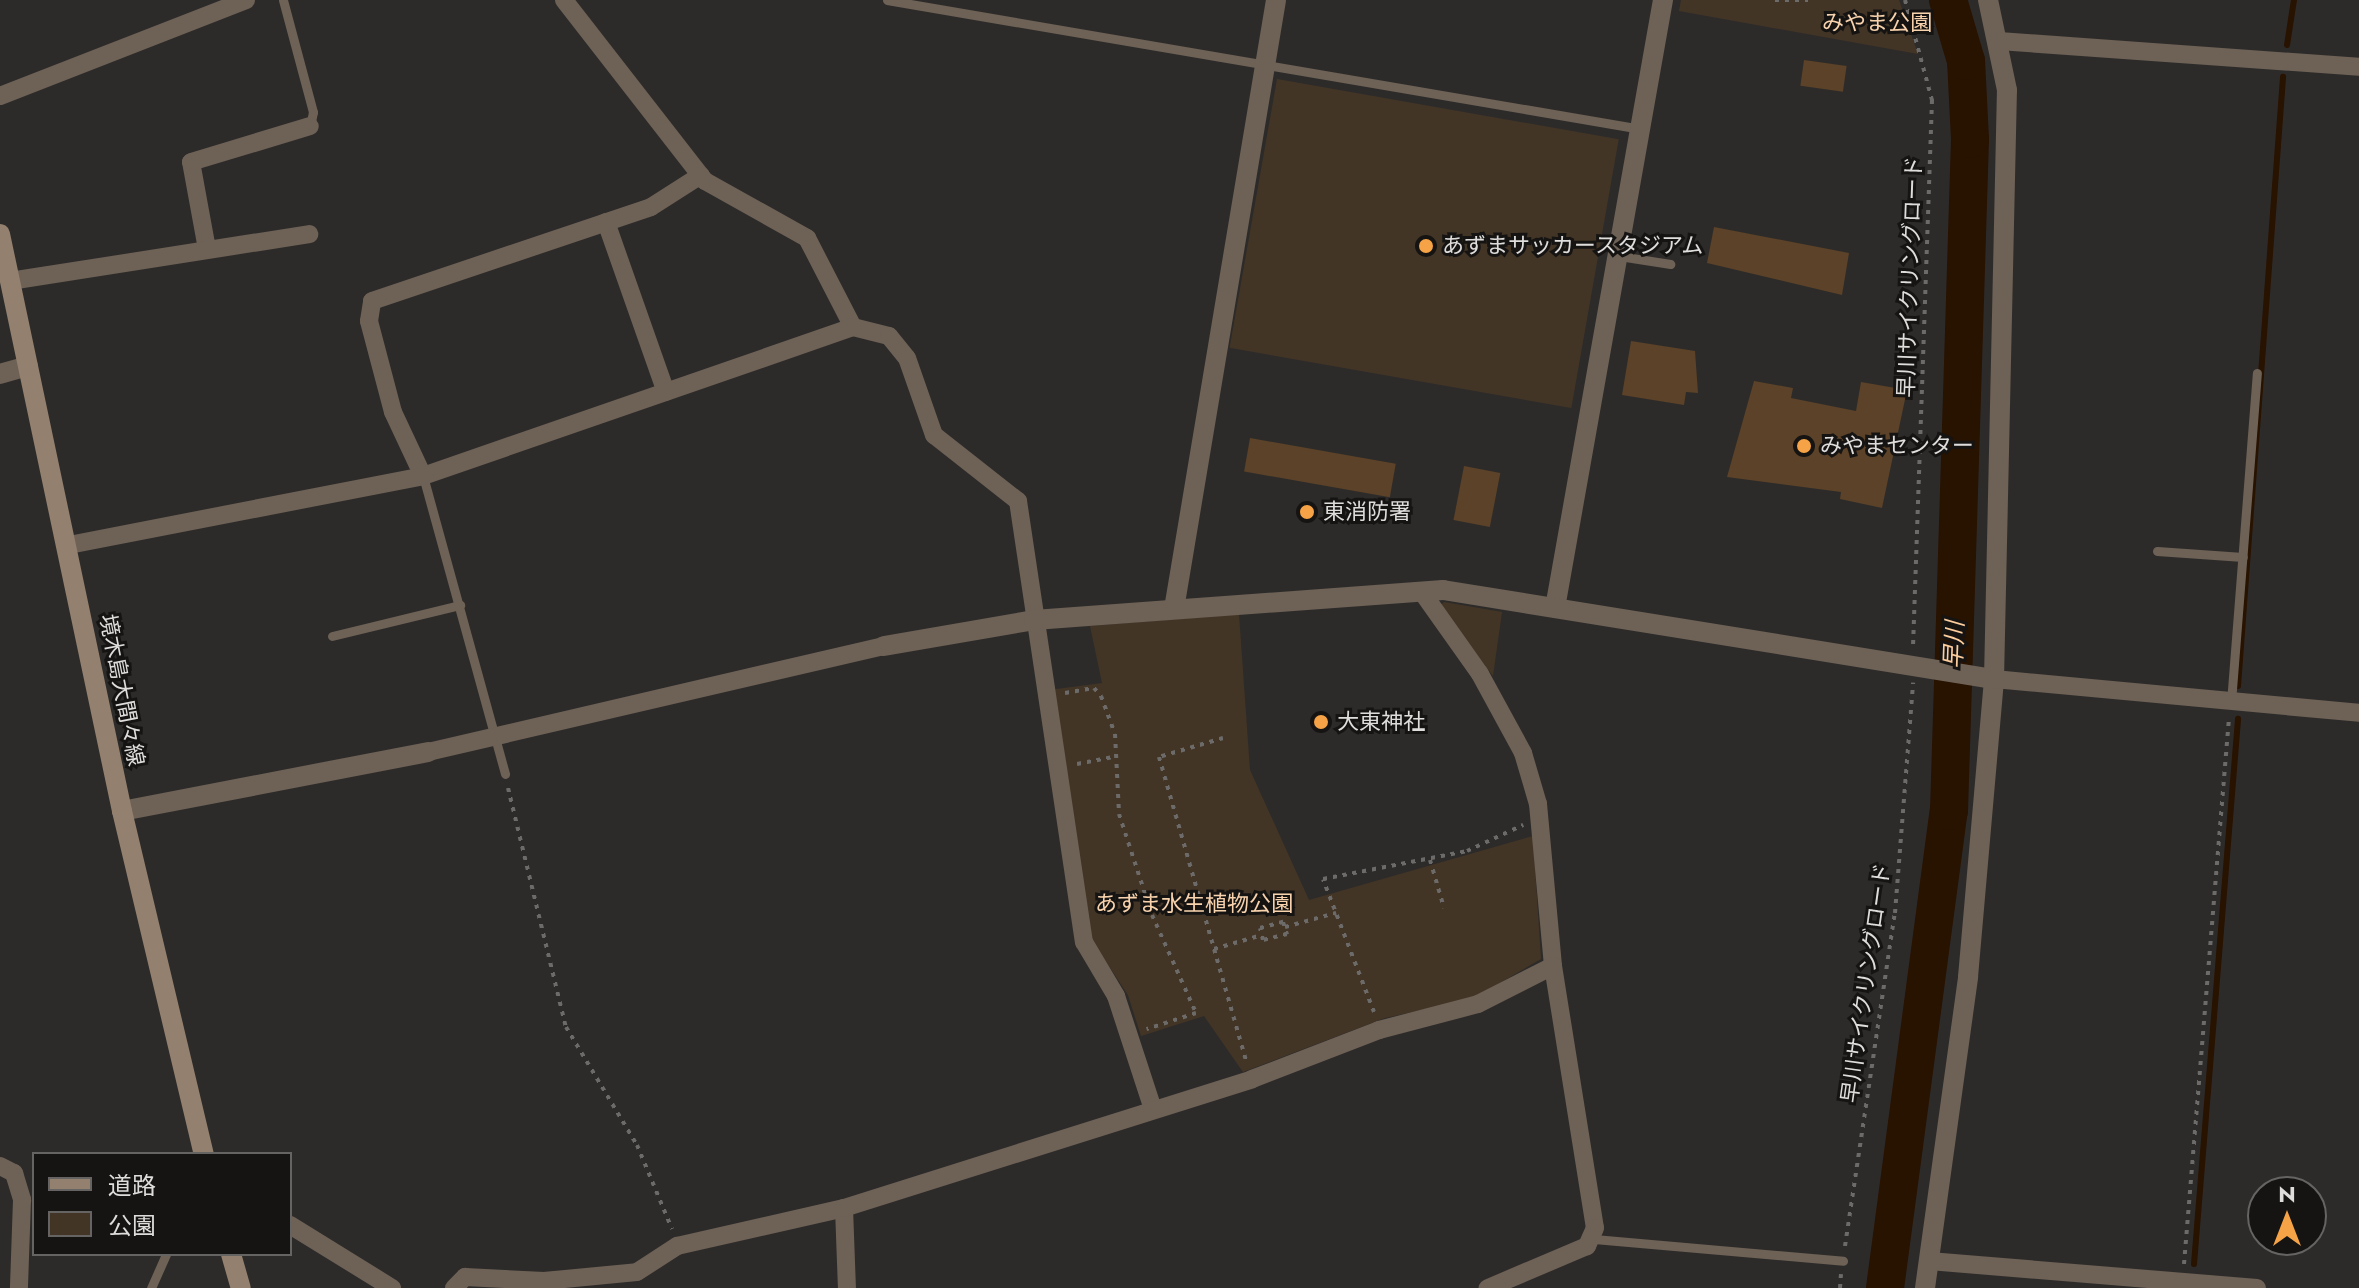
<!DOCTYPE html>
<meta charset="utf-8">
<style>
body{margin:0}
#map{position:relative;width:2359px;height:1288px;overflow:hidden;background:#2d2b29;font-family:Jost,"Noto Sans JP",sans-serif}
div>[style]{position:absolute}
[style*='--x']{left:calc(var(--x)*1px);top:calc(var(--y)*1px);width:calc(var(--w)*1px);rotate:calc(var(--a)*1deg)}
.green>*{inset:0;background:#433526;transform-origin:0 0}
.stream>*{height:6px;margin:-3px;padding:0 3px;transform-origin:3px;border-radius:3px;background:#281200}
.river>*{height:38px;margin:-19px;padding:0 19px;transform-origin:19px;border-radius:19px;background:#281200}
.building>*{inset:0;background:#5b4228;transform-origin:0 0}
.path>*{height:4px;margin-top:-2px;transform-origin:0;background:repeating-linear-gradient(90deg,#6d6b69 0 4px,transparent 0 10px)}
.service>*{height:9px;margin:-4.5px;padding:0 4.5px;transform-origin:4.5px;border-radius:4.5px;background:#6e6257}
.minor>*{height:18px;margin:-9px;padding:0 9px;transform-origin:9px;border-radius:9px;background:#6e6257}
.tertiary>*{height:20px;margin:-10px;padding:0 10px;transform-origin:10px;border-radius:10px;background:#6e6257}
.secondary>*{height:20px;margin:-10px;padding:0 10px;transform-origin:10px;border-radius:10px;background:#93806e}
.dots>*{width:22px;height:22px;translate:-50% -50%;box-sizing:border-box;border:4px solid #151413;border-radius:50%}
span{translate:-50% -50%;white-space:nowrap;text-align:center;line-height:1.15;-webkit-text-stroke:6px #151413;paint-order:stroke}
.park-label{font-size:22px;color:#f8d2ac}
.poi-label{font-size:22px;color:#dfdddc}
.left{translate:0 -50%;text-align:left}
.street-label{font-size:22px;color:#dfdddc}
.water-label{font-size:24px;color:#fdcd9d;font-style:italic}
.legend{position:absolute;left:32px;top:1152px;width:260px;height:104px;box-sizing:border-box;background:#151413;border:2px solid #666463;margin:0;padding:10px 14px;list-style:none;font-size:24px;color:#dfdddc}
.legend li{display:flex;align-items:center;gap:16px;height:40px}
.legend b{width:40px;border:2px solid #666463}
.north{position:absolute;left:2247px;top:1176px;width:80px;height:80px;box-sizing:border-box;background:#151413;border:2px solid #666463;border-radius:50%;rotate:0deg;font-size:22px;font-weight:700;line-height:32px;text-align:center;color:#dfdddc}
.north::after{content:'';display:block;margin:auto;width:28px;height:36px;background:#f5a346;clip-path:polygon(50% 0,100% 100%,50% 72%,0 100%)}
</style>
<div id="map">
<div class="green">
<i style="clip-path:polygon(1681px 0,1899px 0,1918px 54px,1679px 11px)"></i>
<i style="left:1277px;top:79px;width:347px;height:273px;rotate:10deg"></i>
<i style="clip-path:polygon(1444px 602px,1502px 612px,1493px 676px,1439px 606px)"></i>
<i style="clip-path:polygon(1239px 614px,1250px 770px,1309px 900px,1533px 836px,1541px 959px,1472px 999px,1385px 1018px,1243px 1072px,1204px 1016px,1141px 1036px,1128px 995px,1091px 939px,1049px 690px,1102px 683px,1090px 626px)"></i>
</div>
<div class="stream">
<i style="--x:2287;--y:45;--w:46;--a:-81.2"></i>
<i style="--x:2238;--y:686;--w:611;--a:-85.77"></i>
<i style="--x:2194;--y:1264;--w:547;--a:-85.38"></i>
</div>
<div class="river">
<i style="--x:1885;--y:1288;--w:481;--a:-82.4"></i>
<i style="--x:1949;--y:811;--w:672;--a:-88.21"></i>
<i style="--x:1970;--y:139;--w:78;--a:-92.9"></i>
<i style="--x:1966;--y:61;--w:64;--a:-106.4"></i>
</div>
<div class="building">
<i style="left:1804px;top:60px;width:43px;height:26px;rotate:8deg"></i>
<i style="clip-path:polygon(1714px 227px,1849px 253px,1842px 295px,1707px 263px)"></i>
<i style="clip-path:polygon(1631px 341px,1695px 351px,1698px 393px,1686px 392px,1684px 405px,1622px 395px)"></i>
<i style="clip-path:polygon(1754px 381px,1793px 388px,1791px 398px,1856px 411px,1861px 382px,1907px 390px,1882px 508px,1840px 499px,1841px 492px,1727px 477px)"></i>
<i style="left:1250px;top:438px;width:148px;height:34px;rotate:10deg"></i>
<i style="left:1464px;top:466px;width:37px;height:55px;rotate:11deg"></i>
</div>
<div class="path">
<i style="--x:1775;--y:0;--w:33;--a:0"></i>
<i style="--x:1905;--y:0;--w:104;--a:74.9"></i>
<i style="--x:1932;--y:100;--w:546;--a:91.99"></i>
<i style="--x:1065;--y:693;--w:29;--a:-10"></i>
<i style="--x:1094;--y:688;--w:11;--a:49"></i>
<i style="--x:1101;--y:696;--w:40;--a:69.8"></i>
<i style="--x:1115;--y:734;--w:80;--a:87.1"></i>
<i style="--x:1119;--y:814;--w:106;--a:71.9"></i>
<i style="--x:1152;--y:915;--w:107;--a:65.8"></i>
<i style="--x:1196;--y:1013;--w:52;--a:161.9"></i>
<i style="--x:1223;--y:738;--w:67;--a:163.5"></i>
<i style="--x:1159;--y:757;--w:318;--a:74"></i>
<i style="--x:1077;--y:764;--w:38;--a:-11"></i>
<i style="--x:508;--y:788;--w:246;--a:76.4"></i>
<i style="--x:566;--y:1027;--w:138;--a:59"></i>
<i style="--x:637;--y:1145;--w:91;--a:67.4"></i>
<i style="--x:1430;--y:860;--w:50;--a:73.7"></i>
<i style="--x:1283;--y:922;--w:13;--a:72"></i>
<i style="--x:1287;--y:934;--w:25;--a:166"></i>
<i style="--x:1263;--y:940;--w:12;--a:-104"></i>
<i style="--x:1260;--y:928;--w:24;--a:-15"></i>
<i style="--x:1285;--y:927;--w:53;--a:-15.4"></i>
<i style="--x:1214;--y:949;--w:50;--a:-16.3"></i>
<i style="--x:1374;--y:1012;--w:142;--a:-111"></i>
<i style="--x:1323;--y:879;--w:147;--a:-11"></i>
<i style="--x:1467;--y:851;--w:62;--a:-24.9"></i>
<i style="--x:1845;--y:1246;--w:337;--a:-81.5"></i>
<i style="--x:1895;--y:913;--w:231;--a:-85.5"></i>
<i style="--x:2184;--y:1264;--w:548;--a:-85.29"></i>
<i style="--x:1840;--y:1288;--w:14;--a:-86"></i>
</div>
<div class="service">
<i style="--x:283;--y:0;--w:116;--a:75"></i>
<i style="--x:313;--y:112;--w:14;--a:102"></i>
<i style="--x:887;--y:0;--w:765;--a:9.71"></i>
<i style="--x:1619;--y:256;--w:52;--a:8.9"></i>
<i style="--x:423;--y:476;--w:309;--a:74.6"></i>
<i style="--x:2157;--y:551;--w:86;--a:4"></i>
<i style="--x:332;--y:636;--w:132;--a:-13.6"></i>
<i style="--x:2231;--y:702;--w:330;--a:-85.5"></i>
<i style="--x:1594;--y:1239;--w:250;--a:5"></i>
<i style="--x:151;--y:1288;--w:37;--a:-66"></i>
</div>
<div class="minor">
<i style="--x:564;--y:0;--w:229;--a:52.1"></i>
<i style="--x:705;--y:181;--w:117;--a:29.2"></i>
<i style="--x:807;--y:238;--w:100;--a:62.7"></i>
<i style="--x:853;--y:327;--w:37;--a:14"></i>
<i style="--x:889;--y:336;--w:28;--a:51"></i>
<i style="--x:907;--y:358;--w:82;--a:70.7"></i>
<i style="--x:934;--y:435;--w:107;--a:38.2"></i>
<i style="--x:1018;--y:501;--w:446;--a:81.5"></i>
<i style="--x:1084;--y:942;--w:63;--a:59.3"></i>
<i style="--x:1116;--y:996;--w:119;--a:71.9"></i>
<i style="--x:1999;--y:41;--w:361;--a:4.1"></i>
<i style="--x:0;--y:96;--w:264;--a:-21.3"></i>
<i style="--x:606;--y:222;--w:180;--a:70.6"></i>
<i style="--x:207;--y:249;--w:88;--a:-100.4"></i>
<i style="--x:191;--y:162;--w:124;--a:-16.8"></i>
<i style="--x:10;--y:281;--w:303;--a:-8.9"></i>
<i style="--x:423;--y:476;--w:71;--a:-115.1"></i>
<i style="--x:393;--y:412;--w:94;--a:-104.8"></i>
<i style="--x:369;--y:321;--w:20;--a:-81"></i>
<i style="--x:372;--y:301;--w:294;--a:-18.6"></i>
<i style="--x:651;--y:207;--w:59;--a:-32.6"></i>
<i style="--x:69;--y:545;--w:361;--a:-11"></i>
<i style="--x:423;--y:476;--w:455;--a:-19.1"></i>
<i style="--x:1422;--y:592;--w:100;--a:54.7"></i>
<i style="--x:1480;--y:674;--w:90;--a:61.4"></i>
<i style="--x:1523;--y:753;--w:53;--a:73.6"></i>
<i style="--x:1538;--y:804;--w:163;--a:84.7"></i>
<i style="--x:1553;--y:966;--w:265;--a:80.9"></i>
<i style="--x:1595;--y:1228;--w:20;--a:114"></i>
<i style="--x:1587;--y:1246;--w:108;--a:157"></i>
<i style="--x:1994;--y:679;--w:367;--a:5.3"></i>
<i style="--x:428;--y:752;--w:468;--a:-13.1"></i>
<i style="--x:0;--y:1166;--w:16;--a:27"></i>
<i style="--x:14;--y:1173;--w:28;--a:73"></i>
<i style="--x:22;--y:1200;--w:88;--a:92"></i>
<i style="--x:844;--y:1208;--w:80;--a:87.9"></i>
<i style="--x:290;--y:1225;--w:120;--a:31.7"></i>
<i style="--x:1929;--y:1261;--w:329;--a:4.7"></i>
<i style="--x:454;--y:1288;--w:16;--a:-45"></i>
<i style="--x:465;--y:1277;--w:79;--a:2.9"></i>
<i style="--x:544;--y:1281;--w:93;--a:-5.5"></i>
<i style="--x:637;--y:1272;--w:48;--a:-33"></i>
<i style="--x:677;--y:1246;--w:171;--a:-12.8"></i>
<i style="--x:844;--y:1208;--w:428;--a:-17.5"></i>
<i style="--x:1252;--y:1079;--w:136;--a:-21.1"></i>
<i style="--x:1379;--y:1030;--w:102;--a:-14.7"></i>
<i style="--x:1478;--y:1004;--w:84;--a:-26.9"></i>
</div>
<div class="tertiary">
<i style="--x:0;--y:374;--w:29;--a:-16"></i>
<i style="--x:1555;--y:608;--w:618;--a:-79.93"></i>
<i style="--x:1174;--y:609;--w:617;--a:-80.49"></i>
<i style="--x:884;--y:646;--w:152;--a:-9.8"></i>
<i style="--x:1034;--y:620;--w:410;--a:-4.2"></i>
<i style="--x:1443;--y:590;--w:558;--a:9.18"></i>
<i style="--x:122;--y:811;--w:312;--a:-10.9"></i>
<i style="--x:1925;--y:1288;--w:314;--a:-82.1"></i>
<i style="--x:1968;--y:977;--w:299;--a:-85"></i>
<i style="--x:1994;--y:679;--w:589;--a:-88.74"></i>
<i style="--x:2007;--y:90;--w:92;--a:-101.9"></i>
</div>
<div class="secondary">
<i style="--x:0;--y:234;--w:590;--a:78.06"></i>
<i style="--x:122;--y:811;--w:353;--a:76.6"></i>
<i style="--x:231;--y:1254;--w:35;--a:74"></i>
</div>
<div class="dots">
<i style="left:1426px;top:246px;background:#f5a346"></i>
<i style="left:1804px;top:446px;background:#f5a346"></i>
<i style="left:1307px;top:512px;background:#f5a346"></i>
<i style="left:1321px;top:722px;background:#f5a346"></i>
</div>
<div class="park-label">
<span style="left:1877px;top:23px">みやま公園</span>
<span style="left:1194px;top:904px">あずま水生植物公園</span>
</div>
<div class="poi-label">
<span class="left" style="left:1442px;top:246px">あずまサッカースタジアム</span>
<span class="left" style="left:1820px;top:446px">みやまセンター</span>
<span class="left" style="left:1323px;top:512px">東消防署</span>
<span class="left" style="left:1337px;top:722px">大東神社</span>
</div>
<div class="street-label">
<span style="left:1910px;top:277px;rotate:-88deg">早川サイクリングロード</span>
<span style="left:122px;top:690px;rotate:79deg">境木島大間々線</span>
<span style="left:1866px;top:983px;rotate:-82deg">早川サイクリングロード</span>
</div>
<div class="water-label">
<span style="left:1954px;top:645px;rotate:-88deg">早川</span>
</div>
<ul class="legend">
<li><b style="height:10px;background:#93806e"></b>道路</li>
<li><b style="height:22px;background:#433526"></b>公園</li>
</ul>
<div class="north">N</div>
</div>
